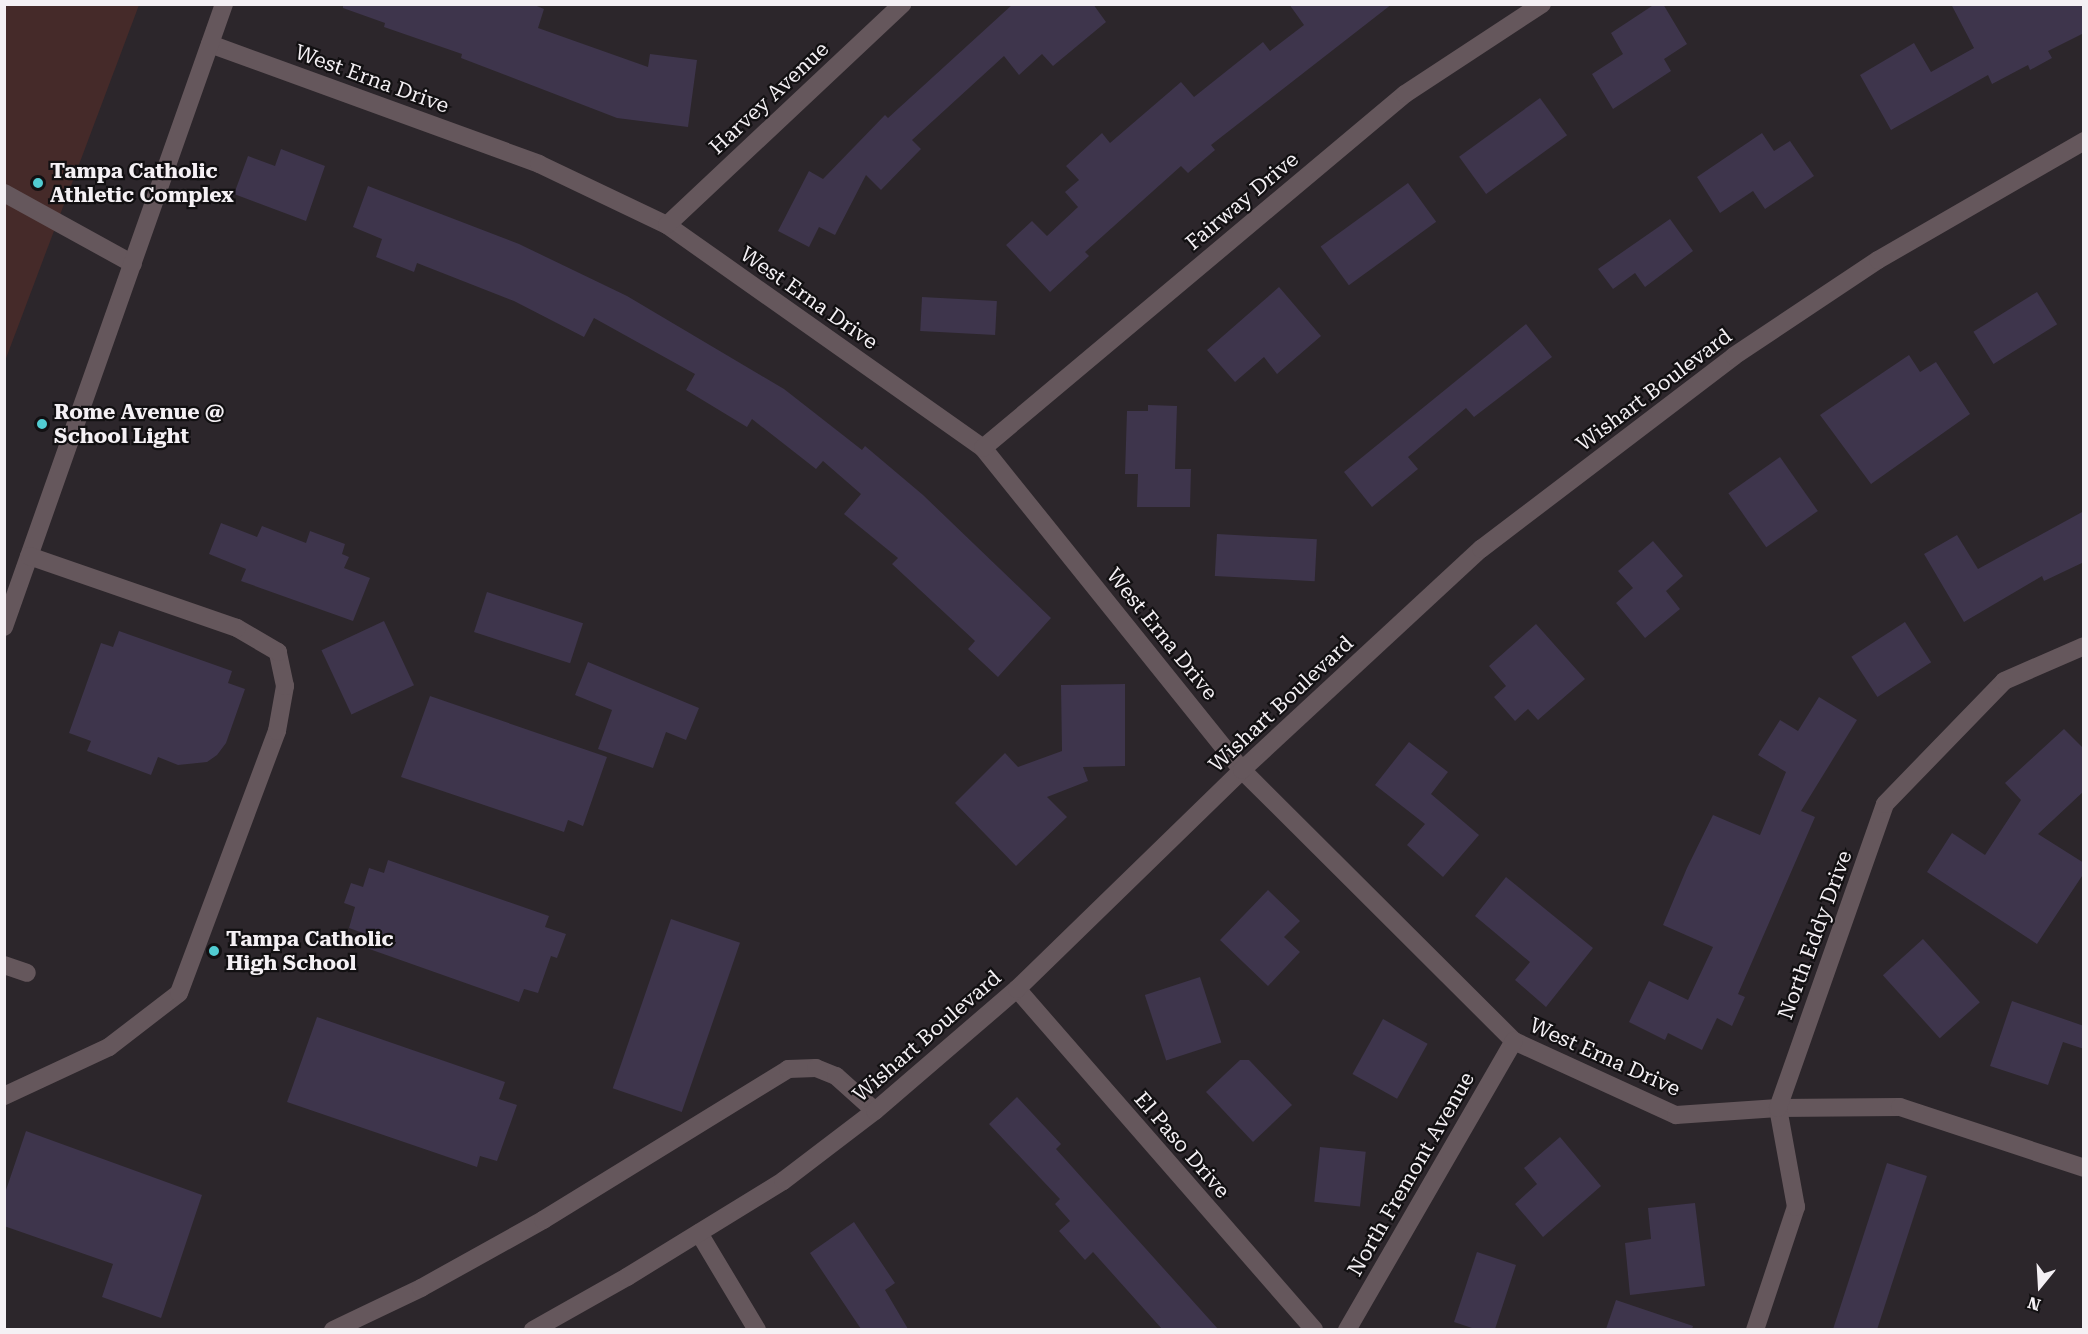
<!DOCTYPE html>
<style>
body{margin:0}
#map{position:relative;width:2088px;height:1334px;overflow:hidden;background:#2c262b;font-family:"Roboto Serif",serif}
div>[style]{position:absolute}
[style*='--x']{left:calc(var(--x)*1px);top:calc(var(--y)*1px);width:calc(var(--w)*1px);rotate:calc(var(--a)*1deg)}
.green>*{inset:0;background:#452a29}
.building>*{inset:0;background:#3e354c;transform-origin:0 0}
.minor>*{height:18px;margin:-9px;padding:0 9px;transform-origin:9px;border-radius:9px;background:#65575c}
.dots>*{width:16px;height:16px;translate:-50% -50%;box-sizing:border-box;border:3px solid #121012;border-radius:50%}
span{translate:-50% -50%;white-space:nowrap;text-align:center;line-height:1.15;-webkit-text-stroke:4.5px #121012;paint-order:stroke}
.street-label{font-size:21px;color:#f4f0f4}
.poi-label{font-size:21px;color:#f4f0f4;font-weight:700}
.left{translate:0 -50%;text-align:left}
.frame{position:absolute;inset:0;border:6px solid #f4f0f4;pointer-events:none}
.north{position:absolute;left:2010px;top:1256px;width:60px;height:60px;-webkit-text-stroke:4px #121012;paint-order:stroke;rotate:198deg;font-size:16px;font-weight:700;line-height:24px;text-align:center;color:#f4f0f4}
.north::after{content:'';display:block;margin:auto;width:21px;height:27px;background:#f4f0f4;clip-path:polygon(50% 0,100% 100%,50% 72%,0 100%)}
</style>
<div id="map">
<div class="green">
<i style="clip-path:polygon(5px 5px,139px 5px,5px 361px)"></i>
</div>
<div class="building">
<i style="clip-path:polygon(343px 4px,532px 4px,544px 9px,538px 28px,648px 67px,650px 54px,697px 60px,688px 127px,617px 118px,461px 58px,462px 54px,384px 27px,385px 23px,343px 8px)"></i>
<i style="clip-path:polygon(1013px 4px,1093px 4px,1106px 22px,1053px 66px,1042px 54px,1019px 75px,1004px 56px,912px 140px,921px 149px,881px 190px,866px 175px,835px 235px,819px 227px,809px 247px,778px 231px,809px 171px,823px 179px,885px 115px,888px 118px)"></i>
<i style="clip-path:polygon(1289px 4px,1392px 4px,1211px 145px,1215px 150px,1188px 173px,1181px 166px,1085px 252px,1089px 256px,1050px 292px,1006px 245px,1032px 221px,1047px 236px,1078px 207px,1065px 192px,1079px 180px,1066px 166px,1102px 133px,1110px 143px,1181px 82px,1194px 97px,1263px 42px,1270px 51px,1304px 25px)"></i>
<i style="clip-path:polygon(1655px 4px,1663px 4px,1687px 44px,1664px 59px,1671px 71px,1613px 109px,1592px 74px,1623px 54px,1611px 33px)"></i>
<i style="clip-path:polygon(1951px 4px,2084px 4px,2084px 33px,2048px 51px,2052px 58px,2030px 70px,2028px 65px,1992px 84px,1988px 75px,1891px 130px,1860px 75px,1914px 43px,1931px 72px,1974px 48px)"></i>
<i style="left:1540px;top:98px;width:46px;height:100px;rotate:54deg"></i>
<i style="clip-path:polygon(1762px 133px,1774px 151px,1790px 141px,1814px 176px,1765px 209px,1753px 191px,1720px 213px,1697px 177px)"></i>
<i style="clip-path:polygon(281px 149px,325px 166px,306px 221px,234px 194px,248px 156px,275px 166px)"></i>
<i style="left:1408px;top:183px;width:48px;height:108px;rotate:54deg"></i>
<i style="clip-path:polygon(368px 186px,519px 244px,627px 296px,784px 389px,862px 450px,865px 446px,923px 495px,1051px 618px,998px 677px,968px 649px,975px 641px,892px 564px,898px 558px,844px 514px,861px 494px,823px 461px,816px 469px,752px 419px,747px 427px,686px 390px,695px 374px,594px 318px,584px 337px,514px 301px,417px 263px,414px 272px,376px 257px,382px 239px,353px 227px)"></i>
<i style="clip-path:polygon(1670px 219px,1693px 251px,1645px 287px,1635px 273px,1613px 289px,1598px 269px)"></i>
<i style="clip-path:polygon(1279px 287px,1321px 336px,1277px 374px,1264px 357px,1235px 382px,1207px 350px)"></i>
<i style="left:2037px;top:292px;width:38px;height:75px;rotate:58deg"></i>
<i style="left:922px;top:297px;width:75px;height:34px;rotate:3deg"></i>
<i style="clip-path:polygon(1526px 324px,1552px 357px,1474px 417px,1466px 408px,1408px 457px,1418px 469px,1372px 507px,1344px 472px)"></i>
<i style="clip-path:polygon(1909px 355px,1920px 372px,1936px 362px,1970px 414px,1871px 484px,1820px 415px)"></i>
<i style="clip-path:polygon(1148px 405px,1177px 406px,1175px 469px,1191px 469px,1190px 507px,1137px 507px,1138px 474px,1125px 474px,1127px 411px,1148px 411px)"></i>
<i style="left:1780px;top:457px;width:66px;height:63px;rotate:55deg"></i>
<i style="clip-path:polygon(2084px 511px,2084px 562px,2044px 581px,2042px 576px,1964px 622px,1924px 554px,1957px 535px,1978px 569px)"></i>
<i style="clip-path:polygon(221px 523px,257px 537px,262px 526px,306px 543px,310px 531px,345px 544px,342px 554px,349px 557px,344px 568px,370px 578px,353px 621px,241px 581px,246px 569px,209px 554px)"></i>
<i style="left:1217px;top:534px;width:100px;height:42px;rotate:3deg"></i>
<i style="clip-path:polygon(1653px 541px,1683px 576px,1666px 591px,1680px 609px,1645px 638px,1616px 603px,1633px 588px,1618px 571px)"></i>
<i style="left:487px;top:592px;width:101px;height:42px;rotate:18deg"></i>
<i style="left:384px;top:621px;width:71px;height:69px;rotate:65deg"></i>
<i style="left:1905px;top:622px;width:48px;height:64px;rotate:57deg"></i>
<i style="clip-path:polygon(1536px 624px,1585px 679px,1538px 720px,1528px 709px,1515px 721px,1494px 697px,1506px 686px,1489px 666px)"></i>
<i style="clip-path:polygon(119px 631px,232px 671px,228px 683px,245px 689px,226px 743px,217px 755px,207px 762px,178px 765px,158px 757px,151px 775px,87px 751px,91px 741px,69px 733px,101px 643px,113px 647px)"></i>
<i style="clip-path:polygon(588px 662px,699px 708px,686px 740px,666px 732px,653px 768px,598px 749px,612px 710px,575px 695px)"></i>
<i style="clip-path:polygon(1125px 684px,1125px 766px,1083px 767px,1088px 781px,1047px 797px,1067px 817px,1016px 866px,955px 803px,1005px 753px,1018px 767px,1062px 751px,1061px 685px)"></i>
<i style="clip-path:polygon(430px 696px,607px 757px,583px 826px,568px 820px,564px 832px,401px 777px)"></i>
<i style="clip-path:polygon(1819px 697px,1857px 720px,1801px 811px,1815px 817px,1738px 994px,1745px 997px,1732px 1026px,1717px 1018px,1702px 1050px,1668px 1033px,1665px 1040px,1629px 1022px,1649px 981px,1688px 1000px,1713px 947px,1663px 925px,1687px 868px,1713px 815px,1760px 835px,1786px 772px,1758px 755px,1780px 720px,1798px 731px)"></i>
<i style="clip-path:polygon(2064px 729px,2084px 749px,2084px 791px,2038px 834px,2084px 863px,2084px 873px,2037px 944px,1927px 872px,1952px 833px,1985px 855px,2021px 800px,2005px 783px)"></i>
<i style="clip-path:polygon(1409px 742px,1448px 772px,1431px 794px,1479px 835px,1443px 877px,1407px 845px,1425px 824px,1375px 785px)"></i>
<i style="clip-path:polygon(388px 860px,549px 916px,545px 927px,566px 934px,557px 958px,551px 956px,538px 993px,524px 989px,519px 1002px,358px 945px,363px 933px,349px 928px,355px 907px,344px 903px,351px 883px,363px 887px,369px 868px,384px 873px)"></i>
<i style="clip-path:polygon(1506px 877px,1593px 948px,1546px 1007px,1515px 980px,1530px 962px,1475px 916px)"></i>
<i style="clip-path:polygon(1268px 890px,1300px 921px,1284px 937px,1300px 952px,1268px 986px,1220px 940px)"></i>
<i style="left:671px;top:919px;width:73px;height:179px;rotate:19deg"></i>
<i style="left:1923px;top:939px;width:85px;height:54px;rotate:48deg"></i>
<i style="left:1200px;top:977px;width:69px;height:58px;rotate:72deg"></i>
<i style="clip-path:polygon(2012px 1001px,2084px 1026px,2084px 1049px,2063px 1042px,2048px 1085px,1990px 1066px)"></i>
<i style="clip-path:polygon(317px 1017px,505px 1082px,499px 1099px,517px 1105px,497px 1161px,480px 1156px,477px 1167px,287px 1102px)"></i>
<i style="left:1383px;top:1019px;width:51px;height:63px;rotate:29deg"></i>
<i style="clip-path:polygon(1240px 1060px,1249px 1060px,1292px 1105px,1253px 1142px,1206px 1092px)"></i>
<i style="clip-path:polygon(1017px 1097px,1061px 1144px,1056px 1149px,1218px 1329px,1162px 1329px,1093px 1252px,1085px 1260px,1059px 1231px,1070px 1221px,1055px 1204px,1060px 1199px,989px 1124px)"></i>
<i style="clip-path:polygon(26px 1131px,202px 1195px,161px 1318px,102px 1297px,113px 1264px,4px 1226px,4px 1196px)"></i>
<i style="clip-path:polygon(1560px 1137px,1601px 1186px,1543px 1237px,1515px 1204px,1537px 1184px,1524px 1168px)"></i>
<i style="left:1320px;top:1147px;width:46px;height:55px;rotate:6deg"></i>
<i style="left:1887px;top:1163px;width:42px;height:175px;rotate:18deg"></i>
<i style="clip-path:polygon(1695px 1203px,1705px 1286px,1630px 1295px,1625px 1243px,1651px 1239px,1648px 1208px)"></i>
<i style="clip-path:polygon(854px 1222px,895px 1283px,885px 1290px,908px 1329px,861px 1329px,810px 1253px)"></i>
<i style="clip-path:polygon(1477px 1252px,1516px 1265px,1495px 1329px,1475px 1329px,1454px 1322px)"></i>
<i style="clip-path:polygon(1616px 1300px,1693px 1326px,1692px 1329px,1606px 1329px)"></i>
</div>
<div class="minor">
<i style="--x:210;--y:44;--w:350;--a:20"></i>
<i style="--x:539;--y:164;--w:142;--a:25.5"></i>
<i style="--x:667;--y:225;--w:387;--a:35.2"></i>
<i style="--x:983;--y:448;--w:413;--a:51.2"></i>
<i style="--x:1242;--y:770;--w:384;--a:44.9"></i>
<i style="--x:1514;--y:1041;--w:178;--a:24.6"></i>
<i style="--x:1676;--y:1115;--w:102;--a:-3.9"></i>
<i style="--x:1778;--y:1108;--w:122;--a:-0.5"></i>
<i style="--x:1900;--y:1107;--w:194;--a:18.3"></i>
<i style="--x:4;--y:193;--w:147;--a:28.8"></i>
<i style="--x:667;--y:225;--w:323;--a:-43.2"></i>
<i style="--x:983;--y:448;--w:551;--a:-39.99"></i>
<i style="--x:1405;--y:94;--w:164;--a:-33.3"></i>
<i style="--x:4;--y:627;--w:661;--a:-70.55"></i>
<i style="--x:4;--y:965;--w:24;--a:19"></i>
<i style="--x:1017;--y:989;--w:452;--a:48.9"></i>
<i style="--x:4;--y:1096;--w:116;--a:-25"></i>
<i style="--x:109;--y:1047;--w:88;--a:-37.6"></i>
<i style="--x:179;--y:993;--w:280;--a:-69.5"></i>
<i style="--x:277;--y:731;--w:46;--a:-79.9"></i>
<i style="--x:285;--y:686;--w:35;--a:-102"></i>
<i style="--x:278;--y:652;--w:48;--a:-149.7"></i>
<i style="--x:237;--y:628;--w:220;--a:-160.9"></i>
<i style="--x:699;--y:1233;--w:113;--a:59.1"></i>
<i style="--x:333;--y:1330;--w:98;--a:-25.5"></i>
<i style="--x:421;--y:1288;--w:140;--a:-29.1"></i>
<i style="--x:543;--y:1220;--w:288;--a:-31.6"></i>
<i style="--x:788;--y:1069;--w:28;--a:-2"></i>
<i style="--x:816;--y:1068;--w:22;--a:22"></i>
<i style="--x:836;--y:1076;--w:52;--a:41.9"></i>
<i style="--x:533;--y:1330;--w:108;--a:-29.4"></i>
<i style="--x:627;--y:1277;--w:183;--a:-31.6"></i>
<i style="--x:783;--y:1181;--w:116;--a:-37.3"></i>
<i style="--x:875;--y:1111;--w:187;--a:-40.7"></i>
<i style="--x:1017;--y:989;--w:314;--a:-44.2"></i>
<i style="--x:1242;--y:770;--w:326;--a:-42.8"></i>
<i style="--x:1481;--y:549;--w:318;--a:-37.3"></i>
<i style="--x:1734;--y:356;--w:173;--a:-33.7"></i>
<i style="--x:1878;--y:260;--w:238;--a:-30"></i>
<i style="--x:1347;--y:1330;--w:334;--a:-60"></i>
<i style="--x:1755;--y:1330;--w:130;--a:-71.6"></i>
<i style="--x:1796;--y:1207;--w:101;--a:-100.3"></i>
<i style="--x:1778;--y:1108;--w:322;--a:-70.6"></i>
<i style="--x:1885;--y:804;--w:171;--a:-45.9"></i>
<i style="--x:2004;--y:681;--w:87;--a:-23.6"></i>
</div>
<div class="dots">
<i style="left:38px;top:183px;background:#51ccd2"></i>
<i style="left:42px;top:424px;background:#51ccd2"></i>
<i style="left:214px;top:951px;background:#51ccd2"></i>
</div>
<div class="street-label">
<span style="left:372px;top:79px;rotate:20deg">West Erna Drive</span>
<span style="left:769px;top:98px;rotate:-43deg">Harvey Avenue</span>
<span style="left:1242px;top:201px;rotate:-40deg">Fairway Drive</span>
<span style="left:809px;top:298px;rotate:35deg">West Erna Drive</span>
<span style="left:1654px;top:390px;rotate:-37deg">Wishart Boulevard</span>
<span style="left:1162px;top:634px;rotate:51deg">West Erna Drive</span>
<span style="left:1281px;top:704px;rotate:-43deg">Wishart Boulevard</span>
<span style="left:1815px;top:935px;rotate:-70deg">North Eddy Drive</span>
<span style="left:927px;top:1036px;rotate:-41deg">Wishart Boulevard</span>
<span style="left:1605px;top:1057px;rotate:24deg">West Erna Drive</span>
<span style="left:1182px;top:1145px;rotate:49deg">El Paso Drive</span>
<span style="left:1411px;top:1174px;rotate:-60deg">North Fremont Avenue</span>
</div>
<div class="poi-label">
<span class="left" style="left:50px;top:183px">Tampa Catholic<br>Athletic Complex</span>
<span class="left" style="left:54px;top:424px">Rome Avenue @<br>School Light</span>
<span class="left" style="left:226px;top:951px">Tampa Catholic<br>High School</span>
</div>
<div class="frame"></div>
<div class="north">N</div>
</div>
